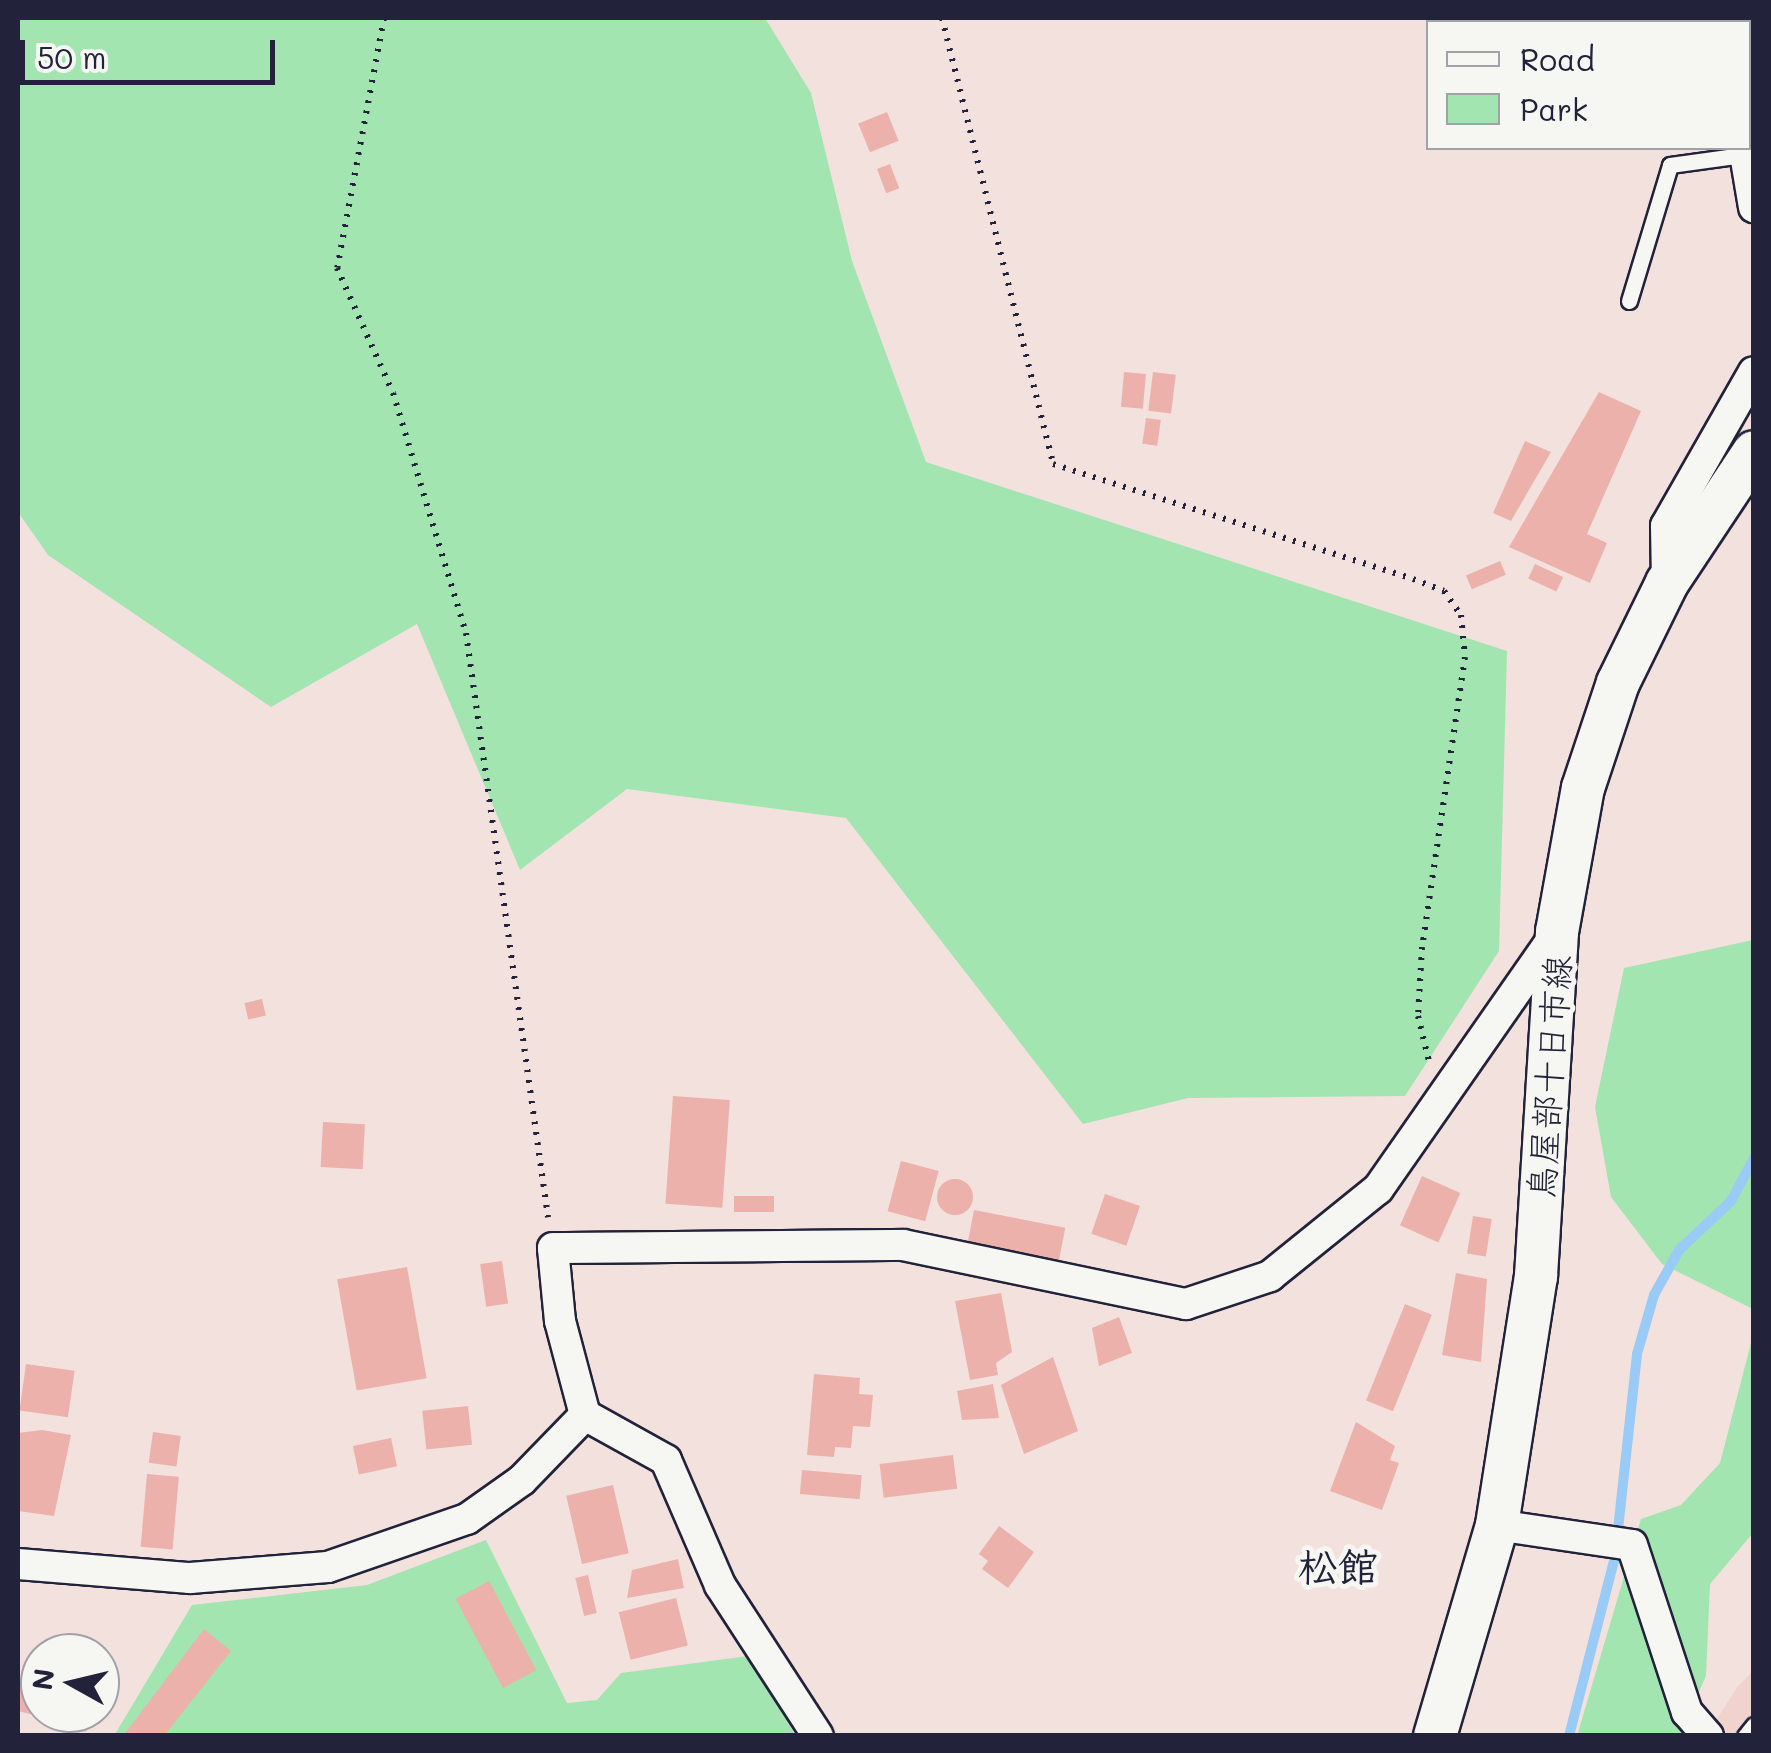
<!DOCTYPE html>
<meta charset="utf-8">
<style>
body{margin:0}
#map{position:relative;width:1771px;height:1753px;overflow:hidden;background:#f3e1dd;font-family:Mali,"Klee One",sans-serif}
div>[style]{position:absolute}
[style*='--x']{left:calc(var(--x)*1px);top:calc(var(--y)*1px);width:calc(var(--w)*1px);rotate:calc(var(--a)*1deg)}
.built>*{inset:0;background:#f1d3ce}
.green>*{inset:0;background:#a2e5b0}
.stream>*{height:10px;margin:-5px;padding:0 5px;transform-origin:5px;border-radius:5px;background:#9acbf6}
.building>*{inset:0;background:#edb1ac;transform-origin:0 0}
.round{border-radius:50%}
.path>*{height:6px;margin-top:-3px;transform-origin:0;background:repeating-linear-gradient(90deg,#22223b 0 2.5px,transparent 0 10.5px)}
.roads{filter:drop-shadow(2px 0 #22223b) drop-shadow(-2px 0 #22223b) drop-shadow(0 2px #22223b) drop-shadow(0 -2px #22223b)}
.service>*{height:15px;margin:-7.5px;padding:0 7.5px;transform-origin:7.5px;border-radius:7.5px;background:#f6f6f2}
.minor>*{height:30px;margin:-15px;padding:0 15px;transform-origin:15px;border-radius:15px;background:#f6f6f2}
.secondary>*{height:42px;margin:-21px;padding:0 21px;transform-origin:21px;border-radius:21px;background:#f6f6f2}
span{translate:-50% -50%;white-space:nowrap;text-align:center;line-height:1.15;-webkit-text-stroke:10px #f6f6f2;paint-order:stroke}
.street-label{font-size:35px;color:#22223b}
.quarter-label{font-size:40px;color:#22223b;font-weight:700}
.frame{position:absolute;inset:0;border:20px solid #22223b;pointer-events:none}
.legend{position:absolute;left:1426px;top:20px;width:325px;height:130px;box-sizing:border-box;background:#f6f6f2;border:2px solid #a1a1a9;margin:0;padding:12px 18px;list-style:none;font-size:30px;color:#22223b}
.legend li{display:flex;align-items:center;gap:20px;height:50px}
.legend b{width:50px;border:2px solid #a1a1a9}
.north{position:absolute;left:20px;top:1633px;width:100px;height:100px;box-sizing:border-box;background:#f6f6f2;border:2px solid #a1a1a9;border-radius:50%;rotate:278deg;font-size:28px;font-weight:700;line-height:40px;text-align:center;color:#22223b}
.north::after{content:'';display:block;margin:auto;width:35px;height:45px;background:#22223b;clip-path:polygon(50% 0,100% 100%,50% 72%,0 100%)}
.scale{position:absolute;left:20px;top:40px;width:255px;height:45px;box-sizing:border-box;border:5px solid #22223b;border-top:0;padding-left:12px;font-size:30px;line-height:35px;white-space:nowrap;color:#22223b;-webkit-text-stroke:8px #f6f6f2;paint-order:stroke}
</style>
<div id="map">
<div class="built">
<i style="clip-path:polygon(1753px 1671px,1753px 1735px,1706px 1736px,1738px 1686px)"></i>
</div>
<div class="green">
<i style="clip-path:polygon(18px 18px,765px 18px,811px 93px,852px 261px,926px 462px,1507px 651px,1499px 951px,1405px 1096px,1188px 1098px,1083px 1124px,846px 818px,627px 789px,520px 870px,417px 624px,271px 707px,48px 555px,18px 512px)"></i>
<i style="clip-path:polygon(1753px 940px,1754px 940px,1753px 1309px,1662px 1264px,1611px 1197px,1595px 1107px,1624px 968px)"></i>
<i style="clip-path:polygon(1753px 1335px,1753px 1533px,1710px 1584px,1706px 1676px,1680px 1735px,1577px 1736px,1641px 1519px,1681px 1505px,1720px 1463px)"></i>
<i style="clip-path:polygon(486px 1540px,567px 1703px,597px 1700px,621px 1673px,748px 1656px,795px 1735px,114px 1736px,192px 1605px,367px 1585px)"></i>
</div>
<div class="stream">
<i style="--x:1569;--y:1736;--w:185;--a:-75.6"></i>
<i style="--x:1615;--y:1557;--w:204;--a:-83.8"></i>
<i style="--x:1637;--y:1354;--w:61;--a:-73.9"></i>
<i style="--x:1654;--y:1295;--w:51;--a:-60.9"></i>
<i style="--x:1679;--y:1250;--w:71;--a:-43.3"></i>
<i style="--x:1731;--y:1201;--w:49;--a:-61.9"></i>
</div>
<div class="building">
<i style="left:1602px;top:18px;width:76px;height:4px"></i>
<i style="left:887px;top:112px;width:31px;height:31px;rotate:68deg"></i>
<i style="left:890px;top:164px;width:26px;height:14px;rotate:69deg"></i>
<i style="left:1124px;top:372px;width:22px;height:35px;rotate:5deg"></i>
<i style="left:1153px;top:372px;width:23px;height:39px;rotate:7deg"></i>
<i style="clip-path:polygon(1599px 392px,1641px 411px,1587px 534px,1607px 543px,1590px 583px,1509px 547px)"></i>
<i style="left:1146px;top:418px;width:15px;height:26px;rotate:8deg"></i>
<i style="clip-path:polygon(1525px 441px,1551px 452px,1511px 521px,1493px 513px)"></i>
<i style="left:1500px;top:561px;width:15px;height:37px;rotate:67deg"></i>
<i style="left:1535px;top:564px;width:31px;height:16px;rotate:25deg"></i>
<i style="left:262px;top:999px;width:17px;height:18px;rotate:77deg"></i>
<i style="left:673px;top:1096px;width:57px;height:108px;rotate:4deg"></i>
<i style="left:323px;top:1122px;width:42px;height:45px;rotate:3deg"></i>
<i style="left:901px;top:1161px;width:39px;height:52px;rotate:15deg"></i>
<i style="left:1422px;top:1176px;width:42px;height:54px;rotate:24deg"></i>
<i class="round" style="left:937px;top:1179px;width:36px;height:36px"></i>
<i style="left:1105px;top:1194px;width:37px;height:42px;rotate:19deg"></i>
<i style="left:734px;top:1196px;width:40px;height:16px"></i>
<i style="left:974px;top:1210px;width:93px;height:34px;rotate:11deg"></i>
<i style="left:1473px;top:1216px;width:19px;height:38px;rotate:9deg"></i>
<i style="left:502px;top:1261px;width:43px;height:22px;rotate:82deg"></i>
<i style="left:407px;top:1267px;width:113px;height:71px;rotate:80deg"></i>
<i style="clip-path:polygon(1456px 1273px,1487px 1279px,1481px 1362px,1442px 1355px)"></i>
<i style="clip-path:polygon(1001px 1293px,1012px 1352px,996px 1363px,998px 1375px,970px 1380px,955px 1301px)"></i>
<i style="left:1405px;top:1304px;width:29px;height:104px;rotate:22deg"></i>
<i style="clip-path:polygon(1119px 1317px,1132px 1353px,1099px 1366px,1092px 1328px)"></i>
<i style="clip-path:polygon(1053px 1357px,1078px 1431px,1024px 1454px,1001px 1385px)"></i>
<i style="left:26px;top:1364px;width:49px;height:47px;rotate:8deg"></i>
<i style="clip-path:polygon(814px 1374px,860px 1378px,859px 1394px,873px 1395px,870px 1427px,853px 1426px,851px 1448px,835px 1447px,834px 1457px,807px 1455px)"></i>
<i style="clip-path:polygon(993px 1384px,999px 1418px,962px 1420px,957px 1391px)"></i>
<i style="left:468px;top:1406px;width:39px;height:46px;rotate:84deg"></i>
<i style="clip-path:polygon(1356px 1422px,1395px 1446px,1390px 1460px,1399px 1463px,1382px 1510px,1330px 1491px)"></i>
<i style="clip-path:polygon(42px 1430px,71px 1435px,54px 1516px,18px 1511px,18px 1433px)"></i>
<i style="left:153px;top:1432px;width:28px;height:31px;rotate:8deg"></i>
<i style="left:391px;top:1438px;width:29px;height:39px;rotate:78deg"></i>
<i style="left:953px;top:1455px;width:34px;height:74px;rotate:83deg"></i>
<i style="left:802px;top:1470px;width:60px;height:24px;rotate:5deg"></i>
<i style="left:147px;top:1474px;width:32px;height:73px;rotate:5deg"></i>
<i style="left:613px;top:1485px;width:70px;height:48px;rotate:77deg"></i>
<i style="clip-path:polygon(999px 1526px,1034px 1552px,1008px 1588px,982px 1569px,988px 1561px,979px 1554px)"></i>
<i style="clip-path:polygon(678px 1559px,684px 1588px,627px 1598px,632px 1570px)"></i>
<i style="left:588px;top:1575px;width:39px;height:13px;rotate:77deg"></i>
<i style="left:489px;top:1581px;width:101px;height:38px;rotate:62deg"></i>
<i style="left:676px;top:1598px;width:49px;height:59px;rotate:76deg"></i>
<i style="clip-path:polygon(204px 1629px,231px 1651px,164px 1736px,123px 1736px)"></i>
<i style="clip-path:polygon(18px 1677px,40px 1682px,40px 1713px,65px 1713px,63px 1722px,18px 1711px)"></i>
</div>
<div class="path">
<i style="--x:384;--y:18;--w:254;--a:100.6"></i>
<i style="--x:337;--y:268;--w:137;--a:65.9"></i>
<i style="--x:393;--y:393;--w:251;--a:73.1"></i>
<i style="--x:466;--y:633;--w:590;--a:82.01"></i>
<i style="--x:942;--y:18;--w:460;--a:76"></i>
<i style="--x:1053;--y:464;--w:378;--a:17.7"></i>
<i style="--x:1413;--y:579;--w:33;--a:21"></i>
<i style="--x:1444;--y:591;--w:29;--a:55"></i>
<i style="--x:1461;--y:615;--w:42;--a:84.6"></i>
<i style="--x:1465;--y:657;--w:293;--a:98.4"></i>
<i style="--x:1422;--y:947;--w:69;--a:93.3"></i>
<i style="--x:1418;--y:1016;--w:46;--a:76.3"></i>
</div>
<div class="roads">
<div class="service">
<i style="--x:1629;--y:301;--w:142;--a:-73.2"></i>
<i style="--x:1670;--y:165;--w:73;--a:-7.9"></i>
<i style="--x:1745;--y:1736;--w:14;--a:-51"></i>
</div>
<div class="minor">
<i style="--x:1748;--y:130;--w:21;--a:-73"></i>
<i style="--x:1744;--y:148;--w:60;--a:80.4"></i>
<i style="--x:1667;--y:583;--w:57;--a:-91"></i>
<i style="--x:1666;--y:526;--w:177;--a:-60.3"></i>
<i style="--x:1497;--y:1525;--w:136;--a:8.4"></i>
<i style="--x:1632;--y:1545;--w:176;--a:71.8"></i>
<i style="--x:1687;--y:1712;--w:32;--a:49"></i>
<i style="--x:18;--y:1564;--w:173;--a:4.7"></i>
<i style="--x:190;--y:1578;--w:138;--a:-4.6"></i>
<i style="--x:328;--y:1567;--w:147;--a:-19.1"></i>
<i style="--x:467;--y:1519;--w:67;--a:-35.3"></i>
<i style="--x:522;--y:1480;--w:91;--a:-45.9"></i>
<i style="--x:818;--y:1736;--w:180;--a:-123"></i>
<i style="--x:720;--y:1585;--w:136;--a:-113.4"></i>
<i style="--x:666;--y:1460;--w:93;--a:-150.9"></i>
<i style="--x:585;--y:1415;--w:97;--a:-104.9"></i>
<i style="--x:560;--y:1321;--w:73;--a:-95.5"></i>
<i style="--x:553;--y:1248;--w:350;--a:-0.5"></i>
<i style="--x:903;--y:1245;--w:289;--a:11.8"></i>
<i style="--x:1186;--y:1304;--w:89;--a:-18.4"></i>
<i style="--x:1270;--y:1276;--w:139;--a:-38.9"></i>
<i style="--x:1378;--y:1189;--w:311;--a:-55.1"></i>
</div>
<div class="secondary">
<i style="--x:1435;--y:1736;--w:220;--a:-73.6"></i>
<i style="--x:1497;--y:1525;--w:252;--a:-81.1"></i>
<i style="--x:1536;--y:1276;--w:345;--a:-86.5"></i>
<i style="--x:1557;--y:932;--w:146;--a:-79.8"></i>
<i style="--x:1583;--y:788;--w:111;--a:-71.6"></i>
<i style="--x:1618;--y:683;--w:111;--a:-63.9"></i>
<i style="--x:1667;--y:583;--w:157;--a:-56.4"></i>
</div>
</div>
<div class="street-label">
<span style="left:1548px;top:1077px;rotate:-86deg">鳥屋部十日市線</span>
</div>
<div class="quarter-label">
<span style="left:1338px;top:1565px">松館</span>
</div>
<div class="frame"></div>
<ul class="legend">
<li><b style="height:12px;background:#f6f6f2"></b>Road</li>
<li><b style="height:28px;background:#a2e5b0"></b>Park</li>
</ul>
<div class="north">N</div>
<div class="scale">50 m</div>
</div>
